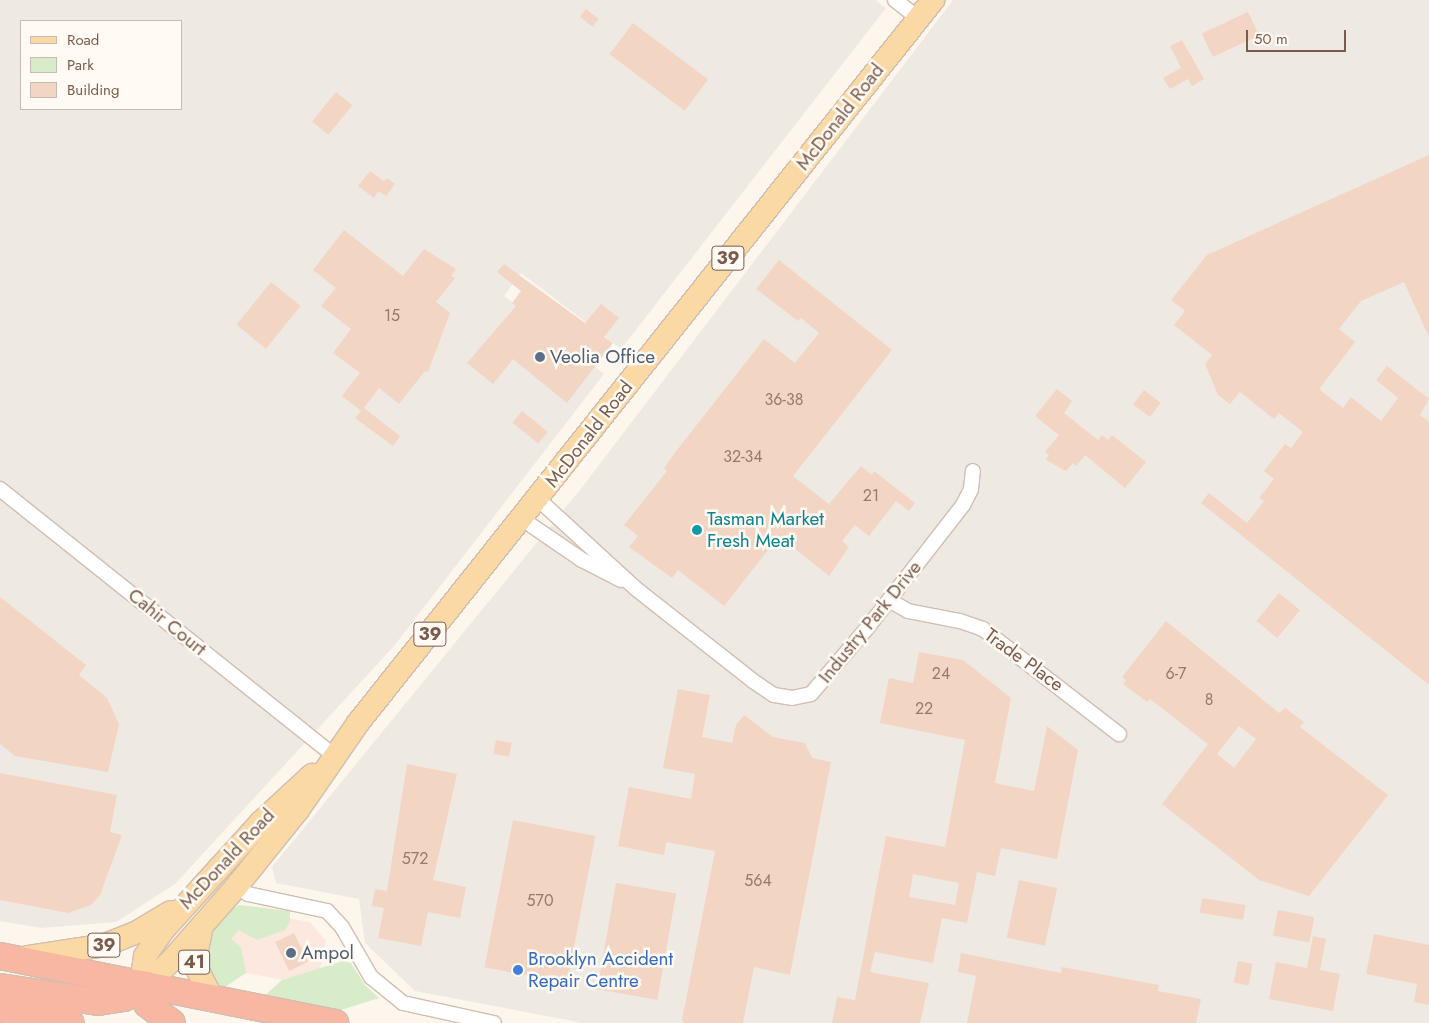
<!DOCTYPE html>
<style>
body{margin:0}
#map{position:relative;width:1429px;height:1023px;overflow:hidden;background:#fdf6ec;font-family:Jost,sans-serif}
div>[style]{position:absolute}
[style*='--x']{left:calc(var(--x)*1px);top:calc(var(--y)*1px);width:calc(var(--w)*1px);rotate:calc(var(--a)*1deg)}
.commercial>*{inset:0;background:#fde8e0}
.industrial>*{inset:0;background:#efe9e4}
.green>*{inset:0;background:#d8ecc9}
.building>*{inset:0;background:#f3d5c3;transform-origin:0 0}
.roads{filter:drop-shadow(1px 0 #d1beb0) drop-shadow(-1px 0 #d1beb0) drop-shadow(0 1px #d1beb0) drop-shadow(0 -1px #d1beb0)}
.street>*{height:14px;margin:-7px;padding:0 7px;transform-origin:7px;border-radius:7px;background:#fff}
.primary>*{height:22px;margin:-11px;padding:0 11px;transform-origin:11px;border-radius:11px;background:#fbd9a5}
.highway>*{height:26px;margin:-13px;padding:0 13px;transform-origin:13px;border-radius:13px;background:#f7b7a3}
.dots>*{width:14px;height:14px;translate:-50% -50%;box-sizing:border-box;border:2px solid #fffaf3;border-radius:50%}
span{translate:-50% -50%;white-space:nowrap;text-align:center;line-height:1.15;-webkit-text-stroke:5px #fffaf3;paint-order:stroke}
.number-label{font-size:16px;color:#987a6a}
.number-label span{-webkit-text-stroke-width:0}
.shield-label span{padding:1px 4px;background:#fffaf3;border:1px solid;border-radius:4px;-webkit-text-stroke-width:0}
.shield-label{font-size:18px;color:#7a5c4d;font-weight:700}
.street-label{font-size:19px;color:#7a5c4d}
.service-label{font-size:19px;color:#4e5e75}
.left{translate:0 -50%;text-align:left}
.culture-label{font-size:19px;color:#0d838f}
.shop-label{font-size:19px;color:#366cbe}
.legend{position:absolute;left:20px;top:20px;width:162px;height:90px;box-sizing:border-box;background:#fffaf3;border:1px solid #cabbb1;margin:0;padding:6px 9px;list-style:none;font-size:15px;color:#7a5c4d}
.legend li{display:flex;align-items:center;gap:10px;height:25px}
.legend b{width:25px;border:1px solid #cabbb1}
.scale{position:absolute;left:1246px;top:30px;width:100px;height:22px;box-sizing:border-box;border:2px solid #7a5c4d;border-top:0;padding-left:6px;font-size:15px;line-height:18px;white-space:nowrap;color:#7a5c4d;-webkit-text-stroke:4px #fffaf3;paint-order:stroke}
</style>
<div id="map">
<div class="commercial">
<i style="clip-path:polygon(239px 910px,310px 922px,326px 941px,316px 986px,246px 973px,210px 952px)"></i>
</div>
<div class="industrial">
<i style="clip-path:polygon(evenodd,0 0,875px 0,886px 8px,621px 349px,521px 273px,504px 296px,604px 374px,394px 646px,175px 884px,116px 922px,41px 928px,0 921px,0 0,21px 21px,181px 21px,181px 109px,21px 109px,21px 21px)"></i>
<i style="clip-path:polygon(953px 0,1429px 0,1429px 1023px,583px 1023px,415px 991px,365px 943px,359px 899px,276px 883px,272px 867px,583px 486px)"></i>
</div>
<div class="green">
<i style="clip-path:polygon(239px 905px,290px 911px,290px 922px,285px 930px,257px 940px,239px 930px,231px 939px,241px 947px,246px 973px,225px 987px,216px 984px,204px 971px,203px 943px,229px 911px)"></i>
<i style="clip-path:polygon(343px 961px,351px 963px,365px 985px,379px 998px,338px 1011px,264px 996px,282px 980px)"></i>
</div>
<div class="building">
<i style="left:586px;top:9px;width:16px;height:10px;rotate:38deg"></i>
<i style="left:1248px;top:12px;width:26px;height:51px;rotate:65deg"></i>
<i style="left:633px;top:23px;width:94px;height:39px;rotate:37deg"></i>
<i style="clip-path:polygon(1182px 40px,1204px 79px,1192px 86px,1188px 79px,1170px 89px,1163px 78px,1181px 68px,1170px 46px)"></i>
<i style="left:336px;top:92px;width:21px;height:38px;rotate:39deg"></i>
<i style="clip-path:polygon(1429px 155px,1429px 337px,1404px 282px,1361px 301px,1339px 329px,1355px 342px,1319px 389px,1343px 408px,1351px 397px,1381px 421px,1398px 398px,1376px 380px,1387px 366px,1429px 399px,1420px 415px,1429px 422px,1429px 685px,1201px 503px,1209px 493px,1247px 523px,1264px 501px,1259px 498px,1274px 479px,1264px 471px,1285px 444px,1291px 448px,1303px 432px,1279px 413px,1274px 419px,1240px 392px,1230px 404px,1218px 395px,1205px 364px,1212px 355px,1174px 325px,1185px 311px,1171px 300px,1207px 255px)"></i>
<i style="clip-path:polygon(370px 171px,384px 181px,387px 178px,395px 184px,386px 196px,378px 191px,374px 198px,358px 186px)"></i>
<i style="clip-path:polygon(344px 230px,403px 276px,424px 249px,456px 269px,451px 276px,455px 278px,436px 302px,450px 313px,428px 372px,425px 371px,399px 404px,379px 388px,364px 408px,400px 436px,393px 446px,355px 418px,361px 411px,342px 396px,360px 373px,333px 353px,351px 329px,321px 306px,336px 288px,313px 270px)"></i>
<i style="clip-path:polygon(779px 260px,892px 350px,793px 476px,829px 504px,861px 466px,872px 475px,874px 471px,915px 503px,909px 511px,896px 501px,869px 536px,855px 525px,842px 541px,849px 547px,829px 576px,779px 536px,724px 606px,678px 570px,672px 578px,629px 547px,638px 536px,624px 525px,667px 471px,664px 468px,677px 450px,764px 339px,795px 363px,819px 333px,801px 318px,798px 321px,756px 289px)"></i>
<i style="clip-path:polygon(504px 264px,585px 323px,601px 304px,619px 318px,604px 337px,613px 343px,567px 403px,513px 359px,493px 384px,467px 363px,516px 306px,512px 303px,521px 291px,497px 272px)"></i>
<i style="left:271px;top:282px;width:38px;height:55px;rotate:39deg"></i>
<i style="clip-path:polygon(1057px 389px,1072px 401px,1064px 413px,1098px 440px,1102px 435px,1108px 440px,1112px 435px,1146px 462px,1125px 488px,1085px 455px,1076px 466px,1073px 463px,1066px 471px,1046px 460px,1049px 455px,1045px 452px,1059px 435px,1035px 416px)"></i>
<i style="left:1144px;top:390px;width:21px;height:18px;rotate:37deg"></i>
<i style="left:522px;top:411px;width:33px;height:15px;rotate:39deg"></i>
<i style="left:1279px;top:593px;width:27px;height:36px;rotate:39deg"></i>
<i style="clip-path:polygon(0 597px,86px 665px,79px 675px,107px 698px,119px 724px,108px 772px,15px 756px,0 744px)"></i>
<i style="clip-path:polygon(evenodd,1166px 621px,1279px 713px,1285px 708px,1304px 722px,1300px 727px,1388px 795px,1309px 896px,1259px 880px,1162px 804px,1208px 744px,1150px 699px,1147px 702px,1123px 684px,1126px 680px,1122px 677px,1166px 621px,1239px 726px,1256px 739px,1234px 768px,1217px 754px,1239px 726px)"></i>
<i style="clip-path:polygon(evenodd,919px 652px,963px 660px,1011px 698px,995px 783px,1034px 791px,1047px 726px,1078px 750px,1057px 859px,1001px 848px,995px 876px,977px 872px,967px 923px,942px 918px,933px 963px,875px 952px,870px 972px,929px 983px,920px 1023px,832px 1023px,837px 997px,855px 1000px,886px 836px,945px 847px,965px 740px,880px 723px,889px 678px,913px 683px,919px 652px,913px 874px,959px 883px,955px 905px,909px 897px,913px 874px)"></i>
<i style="clip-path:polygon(678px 689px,710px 695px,702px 737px,732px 743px,736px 725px,744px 715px,773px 737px,805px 743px,812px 758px,831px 762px,790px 975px,754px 967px,743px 1023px,684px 1023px,682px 1020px,715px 851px,666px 842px,664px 855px,618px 846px,629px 787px,691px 799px,695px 774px,663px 768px)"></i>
<i style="left:496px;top:740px;width:16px;height:14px;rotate:11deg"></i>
<i style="clip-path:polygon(407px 764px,457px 774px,433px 880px,466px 887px,460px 918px,428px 912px,421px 946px,378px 938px,384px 908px,372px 906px,375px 889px,387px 891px)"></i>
<i style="clip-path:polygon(0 773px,117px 795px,110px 832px,122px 835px,100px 895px,91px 905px,68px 913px,0 900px)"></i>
<i style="left:513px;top:820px;width:84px;height:150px;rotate:11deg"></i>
<i style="left:1019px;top:880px;width:39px;height:59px;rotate:12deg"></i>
<i style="left:616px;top:883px;width:61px;height:108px;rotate:10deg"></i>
<i style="left:1202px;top:898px;width:44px;height:15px;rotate:9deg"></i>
<i style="left:1278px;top:910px;width:37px;height:26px;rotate:11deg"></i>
<i style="left:294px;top:933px;width:32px;height:21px;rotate:64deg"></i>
<i style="clip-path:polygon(1374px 934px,1429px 945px,1429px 1005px,1414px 1002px,1417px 984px,1366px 974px)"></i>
<i style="clip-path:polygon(1313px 936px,1326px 939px,1320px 970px,1340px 974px,1333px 1011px,1269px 999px,1276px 962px,1307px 968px)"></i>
<i style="clip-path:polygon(961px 953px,1061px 973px,1062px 967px,1159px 985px,1158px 991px,1201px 999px,1196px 1023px,967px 1023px,976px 976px,958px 972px)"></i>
<i style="left:1238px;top:961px;width:15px;height:22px;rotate:11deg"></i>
</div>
<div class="roads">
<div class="street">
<i style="--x:895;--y:0;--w:29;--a:38"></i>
<i style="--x:0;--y:489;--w:426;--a:38.6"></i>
<i style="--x:538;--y:499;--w:132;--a:42.5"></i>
<i style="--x:635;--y:588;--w:150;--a:38.2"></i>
<i style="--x:753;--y:681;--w:25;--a:34"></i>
<i style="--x:774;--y:695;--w:18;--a:9"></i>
<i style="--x:792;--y:698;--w:19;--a:-12"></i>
<i style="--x:811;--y:694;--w:88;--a:-49.6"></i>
<i style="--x:868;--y:627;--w:155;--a:-52.1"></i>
<i style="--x:963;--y:505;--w:18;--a:-63"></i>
<i style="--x:971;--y:489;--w:18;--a:-84"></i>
<i style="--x:522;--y:519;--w:73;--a:34.3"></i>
<i style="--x:582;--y:560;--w:44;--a:27.1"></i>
<i style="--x:889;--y:600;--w:22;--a:30"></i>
<i style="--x:908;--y:611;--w:53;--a:10.9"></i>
<i style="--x:960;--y:621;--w:24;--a:19"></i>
<i style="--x:983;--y:629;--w:172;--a:37.7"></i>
<i style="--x:236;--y:887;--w:14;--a:30"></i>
<i style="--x:248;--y:894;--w:81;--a:12.1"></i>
<i style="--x:327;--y:911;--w:22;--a:47"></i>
<i style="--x:342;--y:927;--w:58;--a:59.9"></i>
<i style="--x:371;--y:977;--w:41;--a:39.1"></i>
<i style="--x:403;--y:1003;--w:93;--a:12.4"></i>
</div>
<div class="primary">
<i style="--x:201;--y:931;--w:33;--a:102"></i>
<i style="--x:194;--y:963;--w:37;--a:63"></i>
<i style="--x:27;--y:957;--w:79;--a:-8.7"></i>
<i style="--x:105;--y:945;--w:37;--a:-22"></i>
<i style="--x:139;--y:931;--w:37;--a:-31"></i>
<i style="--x:141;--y:984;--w:28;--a:-82"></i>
<i style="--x:145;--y:956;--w:33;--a:-55"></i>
<i style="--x:164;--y:929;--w:143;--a:-47.8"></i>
<i style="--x:260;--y:823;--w:71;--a:-42.7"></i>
<i style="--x:146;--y:985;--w:35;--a:-44"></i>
<i style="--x:171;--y:961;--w:98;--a:-48.7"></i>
<i style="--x:236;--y:887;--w:99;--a:-51.2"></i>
<i style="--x:298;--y:810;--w:106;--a:-55.4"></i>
<i style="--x:358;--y:723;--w:924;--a:-51.5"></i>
</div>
<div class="highway">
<i style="--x:0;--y:956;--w:342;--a:11.3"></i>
<i style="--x:141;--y:984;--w:21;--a:73"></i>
<i style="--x:147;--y:1004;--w:31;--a:37"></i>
<i style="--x:0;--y:987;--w:99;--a:8.7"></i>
<i style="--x:98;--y:1002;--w:26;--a:-9"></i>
<i style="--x:124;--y:998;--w:26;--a:-31"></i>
<i style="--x:0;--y:1009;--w:72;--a:11.2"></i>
</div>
</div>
<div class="dots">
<i style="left:540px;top:357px;background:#5c6f8a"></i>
<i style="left:697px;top:530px;background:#0f9aa8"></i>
<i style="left:291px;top:953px;background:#5c6f8a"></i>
<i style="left:518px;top:970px;background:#3f7fe0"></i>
</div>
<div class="number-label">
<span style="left:392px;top:316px">15</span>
<span style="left:784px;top:400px">36-38</span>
<span style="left:743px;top:457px">32-34</span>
<span style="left:871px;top:496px">21</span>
<span style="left:941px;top:674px">24</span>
<span style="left:1176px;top:674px">6-7</span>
<span style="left:1209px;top:700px">8</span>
<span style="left:924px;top:709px">22</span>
<span style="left:415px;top:859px">572</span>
<span style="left:758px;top:881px">564</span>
<span style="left:540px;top:901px">570</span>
</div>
<div class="shield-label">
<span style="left:728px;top:258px">39</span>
<span style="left:430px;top:634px">39</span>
<span style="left:104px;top:945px">39</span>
<span style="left:194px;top:962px">41</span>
</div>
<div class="street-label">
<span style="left:840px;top:117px;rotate:-52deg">McDonald Road</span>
<span style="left:589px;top:434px;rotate:-52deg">McDonald Road</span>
<span style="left:167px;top:622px;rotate:39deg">Cahir Court</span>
<span style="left:870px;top:622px;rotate:-51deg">Industry Park Drive</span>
<span style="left:1024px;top:660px;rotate:36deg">Trade Place</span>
<span style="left:227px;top:859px;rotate:-47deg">McDonald Road</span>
</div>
<div class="service-label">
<span class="left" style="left:550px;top:357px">Veolia Office</span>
<span class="left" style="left:301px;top:953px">Ampol</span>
</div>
<div class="culture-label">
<span class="left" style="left:707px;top:530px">Tasman Market<br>Fresh Meat</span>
</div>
<div class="shop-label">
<span class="left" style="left:528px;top:970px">Brooklyn Accident<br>Repair Centre</span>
</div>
<ul class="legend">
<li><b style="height:6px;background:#fbd9a5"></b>Road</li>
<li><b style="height:14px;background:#d8ecc9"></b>Park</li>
<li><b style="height:14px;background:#f3d5c3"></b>Building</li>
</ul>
<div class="scale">50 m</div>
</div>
